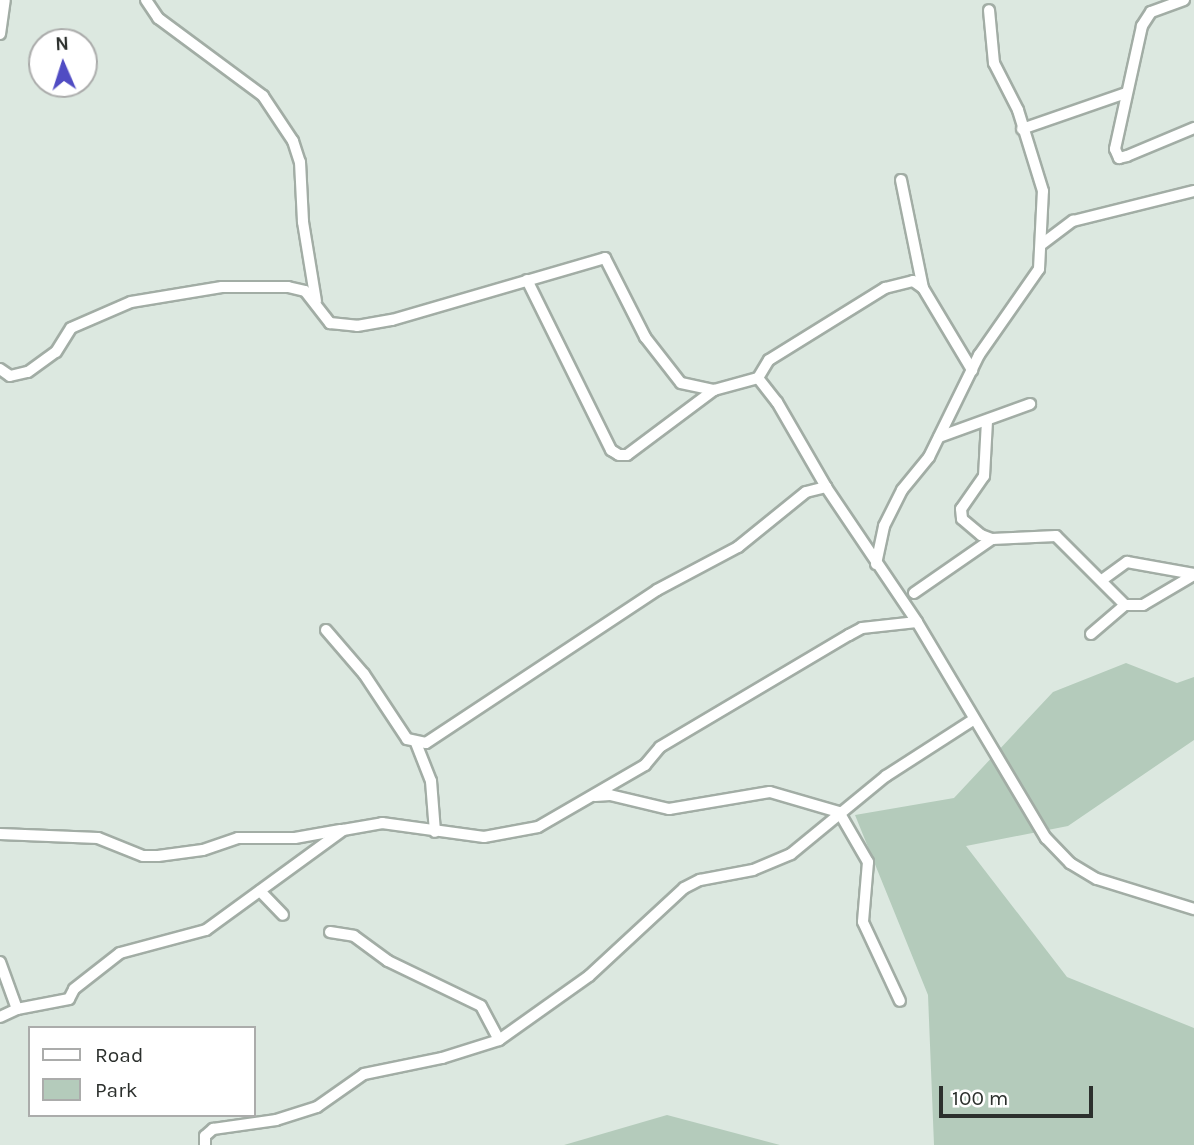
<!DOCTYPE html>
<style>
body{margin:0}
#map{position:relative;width:1194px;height:1145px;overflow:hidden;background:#dce8e0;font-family:Karla,sans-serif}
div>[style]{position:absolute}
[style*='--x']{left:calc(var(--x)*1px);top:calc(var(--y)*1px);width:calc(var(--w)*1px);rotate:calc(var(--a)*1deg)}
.green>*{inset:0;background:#b4cbbb}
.roads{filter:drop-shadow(2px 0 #a2ada5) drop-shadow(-2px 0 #a2ada5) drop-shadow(0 2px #a2ada5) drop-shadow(0 -2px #a2ada5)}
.minor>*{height:10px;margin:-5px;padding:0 5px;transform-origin:5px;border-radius:5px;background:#fff}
span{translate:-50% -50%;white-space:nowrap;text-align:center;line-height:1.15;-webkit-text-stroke:7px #fff;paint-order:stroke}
.legend{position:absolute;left:28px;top:1026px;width:228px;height:91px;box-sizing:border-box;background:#fff;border:2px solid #abacab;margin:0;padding:9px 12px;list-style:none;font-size:21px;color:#2c302d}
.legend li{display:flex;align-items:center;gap:14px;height:35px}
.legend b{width:35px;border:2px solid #abacab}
.north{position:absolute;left:28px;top:28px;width:70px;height:70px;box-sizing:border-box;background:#fff;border:2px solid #abacab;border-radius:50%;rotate:357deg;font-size:19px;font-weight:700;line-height:28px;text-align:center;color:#2c302d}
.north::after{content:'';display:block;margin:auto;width:24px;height:32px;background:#504cc3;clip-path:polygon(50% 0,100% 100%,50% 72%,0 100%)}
.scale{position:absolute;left:939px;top:1086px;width:154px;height:32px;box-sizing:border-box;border:4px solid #2c302d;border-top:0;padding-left:9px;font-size:21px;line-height:24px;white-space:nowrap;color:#2c302d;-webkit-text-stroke:5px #fff;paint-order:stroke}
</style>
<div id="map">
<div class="green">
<i style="clip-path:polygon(1126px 663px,1177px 683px,1194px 677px,1194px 740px,1068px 826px,966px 846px,1067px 977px,1194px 1028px,1194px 1145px,934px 1145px,928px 995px,855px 815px,954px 798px,1053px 692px)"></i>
<i style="clip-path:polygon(667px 1115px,780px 1145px,564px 1145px)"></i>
</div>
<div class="roads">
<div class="minor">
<i style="--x:146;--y:0;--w:22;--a:56"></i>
<i style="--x:158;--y:18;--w:131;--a:36.6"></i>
<i style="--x:263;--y:96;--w:54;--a:56.3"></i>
<i style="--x:293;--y:141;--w:22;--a:72"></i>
<i style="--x:300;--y:162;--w:60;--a:87.1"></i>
<i style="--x:303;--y:222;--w:80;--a:80.7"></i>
<i style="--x:1184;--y:0;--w:35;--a:160"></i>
<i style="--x:1151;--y:12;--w:17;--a:123"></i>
<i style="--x:1142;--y:26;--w:126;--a:102.4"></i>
<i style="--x:1115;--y:149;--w:10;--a:66"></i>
<i style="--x:1119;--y:158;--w:8;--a:-14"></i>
<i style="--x:1127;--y:156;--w:73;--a:-22.7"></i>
<i style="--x:0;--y:34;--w:34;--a:-82"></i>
<i style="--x:1022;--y:129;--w:110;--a:-19.1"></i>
<i style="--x:901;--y:180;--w:110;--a:78.5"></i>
<i style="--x:923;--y:288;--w:96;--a:59.1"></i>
<i style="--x:1042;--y:244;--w:39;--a:-37"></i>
<i style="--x:1073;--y:221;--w:125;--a:-13.9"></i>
<i style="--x:527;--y:280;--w:190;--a:63.7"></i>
<i style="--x:611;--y:450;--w:9;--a:32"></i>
<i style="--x:619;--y:455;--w:8;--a:0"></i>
<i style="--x:627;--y:455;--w:109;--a:-36.8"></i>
<i style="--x:0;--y:369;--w:12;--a:35"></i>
<i style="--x:10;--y:376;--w:18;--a:-13"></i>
<i style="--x:28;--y:372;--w:34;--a:-36"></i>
<i style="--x:56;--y:352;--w:28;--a:-58"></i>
<i style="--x:71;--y:328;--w:65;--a:-23.4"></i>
<i style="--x:131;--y:302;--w:92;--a:-9.4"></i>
<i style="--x:222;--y:287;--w:66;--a:0"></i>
<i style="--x:288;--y:287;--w:17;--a:13"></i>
<i style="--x:305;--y:291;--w:41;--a:52"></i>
<i style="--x:330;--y:323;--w:27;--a:6"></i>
<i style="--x:357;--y:326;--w:36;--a:-10"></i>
<i style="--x:392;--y:320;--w:222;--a:-16.2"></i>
<i style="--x:605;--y:258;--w:89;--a:63.1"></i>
<i style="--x:645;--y:337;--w:58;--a:52"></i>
<i style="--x:681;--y:383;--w:34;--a:12"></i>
<i style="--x:714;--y:390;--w:46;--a:-15.3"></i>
<i style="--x:758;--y:378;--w:31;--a:52"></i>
<i style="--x:777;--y:402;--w:98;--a:60"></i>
<i style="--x:826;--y:487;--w:163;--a:56"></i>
<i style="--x:917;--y:622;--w:252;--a:59.2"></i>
<i style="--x:1046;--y:838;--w:35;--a:46"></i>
<i style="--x:1070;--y:863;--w:31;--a:31"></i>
<i style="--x:1097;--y:879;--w:102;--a:17.2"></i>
<i style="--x:758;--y:378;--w:21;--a:-59"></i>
<i style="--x:769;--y:360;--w:137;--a:-31.8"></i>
<i style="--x:885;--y:288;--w:29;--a:-14"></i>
<i style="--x:913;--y:281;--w:12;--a:35"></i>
<i style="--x:987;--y:421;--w:55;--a:93.1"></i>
<i style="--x:984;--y:476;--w:40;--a:124.9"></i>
<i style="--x:961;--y:509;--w:10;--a:84"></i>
<i style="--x:962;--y:519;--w:25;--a:40"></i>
<i style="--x:981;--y:535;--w:12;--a:20"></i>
<i style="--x:992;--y:539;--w:64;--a:-2.7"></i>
<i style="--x:1056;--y:536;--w:98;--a:45"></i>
<i style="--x:1125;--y:605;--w:18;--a:0"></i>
<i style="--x:1143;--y:605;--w:59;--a:-30.5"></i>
<i style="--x:939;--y:437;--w:97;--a:-19.9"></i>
<i style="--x:876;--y:564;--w:39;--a:-78"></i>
<i style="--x:884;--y:526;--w:40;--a:-63.4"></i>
<i style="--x:902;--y:490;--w:43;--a:-50.7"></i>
<i style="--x:929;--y:457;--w:114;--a:-63.9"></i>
<i style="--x:979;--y:355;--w:105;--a:-55.1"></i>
<i style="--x:1039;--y:269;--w:78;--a:-87.1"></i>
<i style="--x:1043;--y:191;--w:85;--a:-107.2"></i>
<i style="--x:1018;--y:110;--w:53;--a:-117.1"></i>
<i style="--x:994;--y:63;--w:53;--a:-95.4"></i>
<i style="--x:1102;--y:580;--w:31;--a:-36"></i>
<i style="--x:1127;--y:562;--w:68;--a:10.2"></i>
<i style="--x:914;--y:593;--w:95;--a:-34.7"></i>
<i style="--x:326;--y:630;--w:58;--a:49.2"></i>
<i style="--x:364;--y:674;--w:78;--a:56.5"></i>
<i style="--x:407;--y:739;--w:19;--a:12"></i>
<i style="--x:426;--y:743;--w:277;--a:-33.5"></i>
<i style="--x:657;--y:590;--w:92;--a:-28"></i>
<i style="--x:738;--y:547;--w:87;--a:-39"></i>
<i style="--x:806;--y:492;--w:21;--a:-14"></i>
<i style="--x:1091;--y:634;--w:45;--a:-40.5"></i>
<i style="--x:416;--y:743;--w:41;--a:68.5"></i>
<i style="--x:431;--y:781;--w:51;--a:85.5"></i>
<i style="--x:595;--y:796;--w:15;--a:-4"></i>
<i style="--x:610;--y:795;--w:61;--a:13.3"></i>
<i style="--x:669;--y:809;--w:102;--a:-9.6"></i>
<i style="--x:770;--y:792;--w:72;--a:16.2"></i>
<i style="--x:839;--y:812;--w:58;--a:59.9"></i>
<i style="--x:868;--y:862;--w:60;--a:94.8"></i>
<i style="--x:863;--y:922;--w:87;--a:64.9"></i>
<i style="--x:0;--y:834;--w:98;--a:2.3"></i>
<i style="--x:98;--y:838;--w:48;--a:21.8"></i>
<i style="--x:143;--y:856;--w:15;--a:0"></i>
<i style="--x:158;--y:856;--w:45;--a:-7.6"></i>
<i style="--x:203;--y:850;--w:37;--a:-19"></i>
<i style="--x:238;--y:838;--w:57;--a:0"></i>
<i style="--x:295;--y:838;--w:46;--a:-10.1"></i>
<i style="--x:260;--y:891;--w:33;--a:46"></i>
<i style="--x:330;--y:932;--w:24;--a:9"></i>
<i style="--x:354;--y:936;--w:42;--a:36.3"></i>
<i style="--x:388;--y:961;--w:103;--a:25.8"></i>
<i style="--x:481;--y:1006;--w:38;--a:62"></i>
<i style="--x:0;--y:962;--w:50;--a:70.1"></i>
<i style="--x:0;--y:1017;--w:19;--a:-25"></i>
<i style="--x:17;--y:1009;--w:53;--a:-10.9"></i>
<i style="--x:69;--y:999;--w:11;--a:-63"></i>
<i style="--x:74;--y:989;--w:58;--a:-38"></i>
<i style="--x:120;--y:953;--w:89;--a:-15"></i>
<i style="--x:206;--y:930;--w:170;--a:-36.1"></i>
<i style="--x:343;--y:830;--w:40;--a:-10"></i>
<i style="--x:382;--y:823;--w:103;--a:7.8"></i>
<i style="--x:484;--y:837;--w:55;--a:-10.5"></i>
<i style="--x:538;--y:827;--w:124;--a:-30.1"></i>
<i style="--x:645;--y:765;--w:23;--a:-50"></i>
<i style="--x:660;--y:747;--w:220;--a:-30.7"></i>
<i style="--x:849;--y:635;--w:15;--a:-28"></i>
<i style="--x:862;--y:628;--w:55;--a:-6.2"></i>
<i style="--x:205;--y:1145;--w:9;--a:-90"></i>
<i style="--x:205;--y:1136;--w:11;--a:-41"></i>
<i style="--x:213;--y:1129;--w:64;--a:-8.1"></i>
<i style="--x:276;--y:1120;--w:43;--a:-17.6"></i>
<i style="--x:317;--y:1107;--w:57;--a:-35.1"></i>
<i style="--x:364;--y:1074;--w:80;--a:-11.6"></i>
<i style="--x:442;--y:1058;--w:60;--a:-17.5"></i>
<i style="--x:499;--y:1040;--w:110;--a:-35.4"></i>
<i style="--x:589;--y:976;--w:129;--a:-42.8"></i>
<i style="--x:684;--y:888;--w:18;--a:-27"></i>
<i style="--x:700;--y:880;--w:54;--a:-10.7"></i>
<i style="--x:753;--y:870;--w:41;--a:-22.8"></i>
<i style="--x:791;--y:854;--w:123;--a:-39.4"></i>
<i style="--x:886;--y:776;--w:103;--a:-32.8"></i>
</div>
</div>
<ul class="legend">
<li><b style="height:9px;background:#fff"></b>Road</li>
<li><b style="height:19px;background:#b4cbbb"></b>Park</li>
</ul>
<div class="north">N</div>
<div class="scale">100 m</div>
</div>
